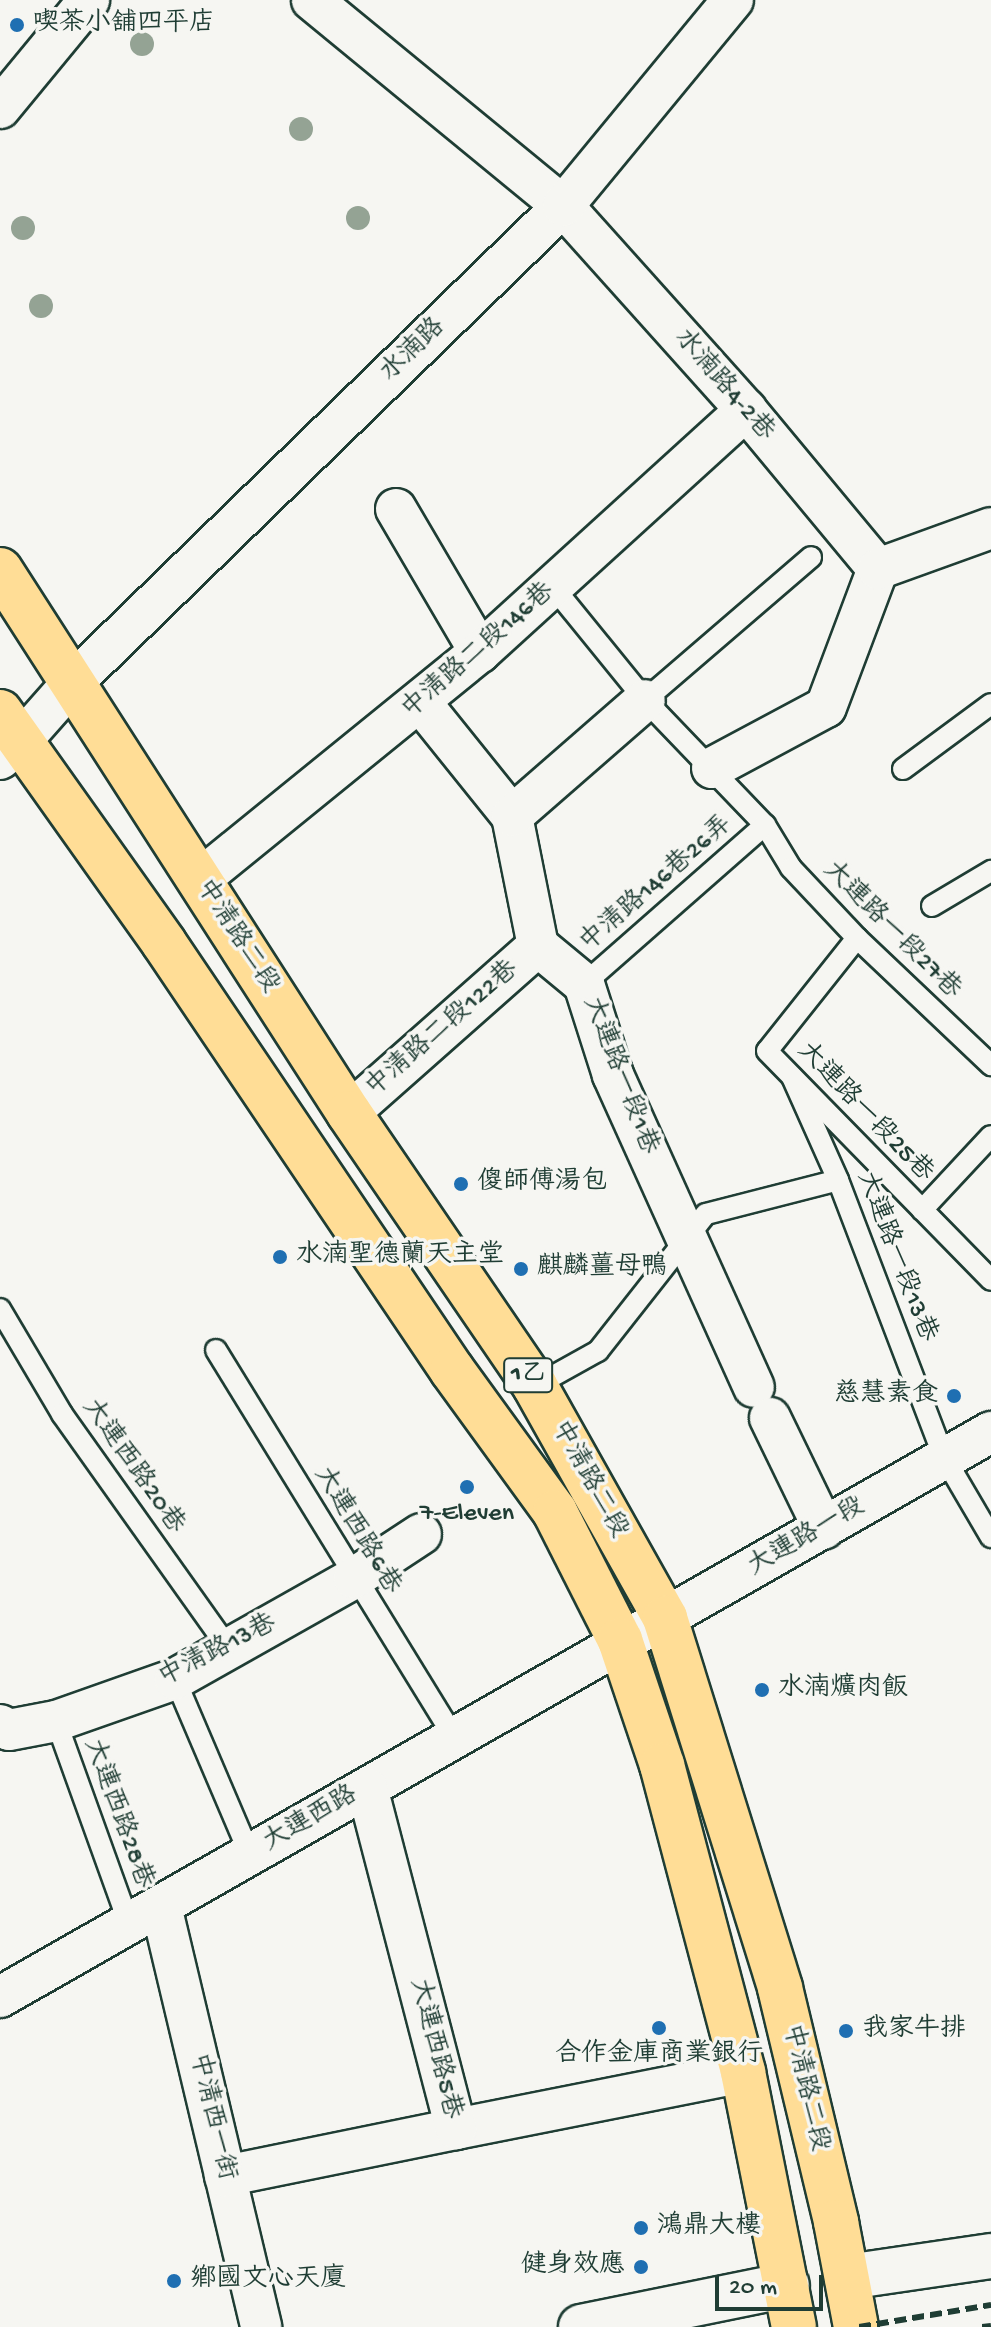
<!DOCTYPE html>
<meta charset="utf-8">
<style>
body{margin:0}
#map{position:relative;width:991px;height:2327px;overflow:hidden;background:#f6f6f2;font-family:"Gochi Hand","LXGW WenKai TC",sans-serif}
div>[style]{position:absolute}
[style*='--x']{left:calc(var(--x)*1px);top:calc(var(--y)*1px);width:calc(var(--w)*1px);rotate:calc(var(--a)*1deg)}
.roads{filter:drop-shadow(2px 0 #1f3d34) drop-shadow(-2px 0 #1f3d34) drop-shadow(0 2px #1f3d34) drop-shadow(0 -2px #1f3d34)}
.service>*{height:20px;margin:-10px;padding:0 10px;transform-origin:10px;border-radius:10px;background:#f6f6f2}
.minor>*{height:40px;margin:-20px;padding:0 20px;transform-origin:20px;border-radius:20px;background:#f6f6f2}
.secondary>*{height:44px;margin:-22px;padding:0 22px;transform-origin:22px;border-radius:22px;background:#f6f6f2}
.primary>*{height:44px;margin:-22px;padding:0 22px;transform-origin:22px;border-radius:22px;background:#ffdd96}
.rail>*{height:6px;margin-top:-3px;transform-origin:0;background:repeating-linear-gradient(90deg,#1f3d34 0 12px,transparent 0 18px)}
.trees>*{width:24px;height:24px;margin:-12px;border-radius:50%;background:#94a394}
.dots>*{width:22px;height:22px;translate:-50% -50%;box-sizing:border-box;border:4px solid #f6f6f2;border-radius:50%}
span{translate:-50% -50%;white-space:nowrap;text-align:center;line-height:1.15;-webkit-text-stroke:7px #f6f6f2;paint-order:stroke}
.shield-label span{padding:2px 6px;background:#f6f6f2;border:2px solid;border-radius:6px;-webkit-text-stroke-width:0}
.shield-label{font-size:24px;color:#1f3d34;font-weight:700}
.poi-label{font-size:26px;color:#1f3d34}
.left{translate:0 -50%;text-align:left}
.right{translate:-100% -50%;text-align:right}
.street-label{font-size:26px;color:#1f3d34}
.scale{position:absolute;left:715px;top:2275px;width:108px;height:36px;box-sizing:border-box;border:4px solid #1f3d34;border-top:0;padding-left:10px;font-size:24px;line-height:28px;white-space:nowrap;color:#1f3d34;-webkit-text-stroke:6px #f6f6f2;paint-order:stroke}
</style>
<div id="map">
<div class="roads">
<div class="service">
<i style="--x:554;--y:588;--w:144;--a:50.9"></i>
<i style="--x:645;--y:700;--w:173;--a:46.2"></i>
<i style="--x:765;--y:825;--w:50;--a:58.8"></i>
<i style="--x:791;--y:868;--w:96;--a:46.7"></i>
<i style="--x:857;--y:938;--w:185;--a:43.5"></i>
<i style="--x:645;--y:700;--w:219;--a:-40.7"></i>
<i style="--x:903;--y:769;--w:109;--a:-36.5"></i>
<i style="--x:932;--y:906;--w:69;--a:-30.7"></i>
<i style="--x:857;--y:938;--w:144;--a:128.5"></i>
<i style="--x:767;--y:1051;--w:320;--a:45.6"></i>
<i style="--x:584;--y:984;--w:241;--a:-41.3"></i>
<i style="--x:792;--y:1077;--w:113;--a:65.9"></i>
<i style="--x:838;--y:1180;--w:297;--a:69.1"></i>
<i style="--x:944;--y:1457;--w:93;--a:59.6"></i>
<i style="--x:922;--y:1210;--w:101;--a:-47"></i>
<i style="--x:0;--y:1309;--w:122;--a:59.4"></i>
<i style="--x:62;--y:1414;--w:288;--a:54.6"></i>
<i style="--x:216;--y:1350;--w:456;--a:58.4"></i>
<i style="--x:535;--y:1386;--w:72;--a:-29.1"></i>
<i style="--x:598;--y:1351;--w:174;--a:-51.8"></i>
<i style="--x:706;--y:1214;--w:136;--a:-14.4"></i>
<i style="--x:175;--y:1679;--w:191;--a:66.9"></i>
<i style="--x:56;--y:1721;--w:216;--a:70.2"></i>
</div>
<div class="minor">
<i style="--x:312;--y:0;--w:325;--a:39.4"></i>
<i style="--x:563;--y:206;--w:274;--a:48.1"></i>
<i style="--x:746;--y:410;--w:207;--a:50.3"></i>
<i style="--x:0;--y:108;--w:140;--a:-50.5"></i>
<i style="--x:396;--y:509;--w:166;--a:59.6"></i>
<i style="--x:421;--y:703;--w:145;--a:51.2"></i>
<i style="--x:512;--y:816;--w:133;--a:78.7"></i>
<i style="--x:538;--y:946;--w:60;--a:39.6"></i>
<i style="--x:584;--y:984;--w:96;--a:72.3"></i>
<i style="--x:613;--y:1075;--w:342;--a:65.7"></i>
<i style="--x:0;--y:759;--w:26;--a:-40"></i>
<i style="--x:20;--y:742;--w:81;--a:-48.5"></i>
<i style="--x:74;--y:681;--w:682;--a:-44.17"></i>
<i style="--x:563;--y:206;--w:267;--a:-50.5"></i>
<i style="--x:712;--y:768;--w:129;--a:-28.2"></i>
<i style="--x:826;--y:707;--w:147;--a:-69.4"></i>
<i style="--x:878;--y:569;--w:120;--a:-19.9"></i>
<i style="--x:512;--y:816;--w:176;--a:-41.1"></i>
<i style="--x:199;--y:880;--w:362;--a:-39.1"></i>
<i style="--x:480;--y:652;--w:360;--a:-42.3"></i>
<i style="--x:349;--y:1113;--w:252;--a:-41.5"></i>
<i style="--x:770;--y:1418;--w:123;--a:64.1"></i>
<i style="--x:0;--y:1725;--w:10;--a:29"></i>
<i style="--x:9;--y:1730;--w:48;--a:-10.8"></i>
<i style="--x:56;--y:1721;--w:126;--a:-19.4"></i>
<i style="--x:175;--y:1679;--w:206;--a:-29.4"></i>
<i style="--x:354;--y:1578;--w:80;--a:-33.3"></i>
<i style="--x:161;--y:1906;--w:433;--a:76.6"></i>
<i style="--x:0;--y:1997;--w:1141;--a:-29.69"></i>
<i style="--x:456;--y:2129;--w:293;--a:-11.2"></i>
<i style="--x:225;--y:2176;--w:236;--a:-11.5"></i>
<i style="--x:456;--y:2129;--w:352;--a:-104.6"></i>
</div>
<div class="secondary">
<i style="--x:847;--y:2277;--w:146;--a:-8.3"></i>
<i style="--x:581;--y:2327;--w:210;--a:-11.5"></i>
</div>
<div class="primary">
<i style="--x:0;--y:570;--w:645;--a:57.27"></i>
<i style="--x:349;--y:1113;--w:330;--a:55.7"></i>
<i style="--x:535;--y:1386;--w:266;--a:60.7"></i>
<i style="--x:665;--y:1618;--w:387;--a:72.7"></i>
<i style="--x:780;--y:1988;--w:241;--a:76.5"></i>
<i style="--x:836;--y:2222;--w:107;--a:79.2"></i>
<i style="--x:0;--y:712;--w:283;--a:54.6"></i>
<i style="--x:164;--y:943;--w:515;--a:56"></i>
<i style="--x:452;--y:1370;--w:175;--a:54"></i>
<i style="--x:555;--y:1512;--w:144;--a:63.1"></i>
<i style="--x:620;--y:1640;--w:132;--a:71.4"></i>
<i style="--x:662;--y:1765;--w:318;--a:75.2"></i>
<i style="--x:743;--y:2072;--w:260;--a:78.7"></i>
</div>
</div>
<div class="rail">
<i style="--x:859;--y:2327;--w:134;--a:-9.5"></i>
<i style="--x:982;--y:2327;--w:9;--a:-6"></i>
</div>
<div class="trees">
<i style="left:142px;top:44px"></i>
<i style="left:301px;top:129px"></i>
<i style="left:358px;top:218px"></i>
<i style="left:23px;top:228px"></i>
<i style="left:41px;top:306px"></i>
</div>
<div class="dots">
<i style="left:17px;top:25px;background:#1f6fb2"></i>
<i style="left:461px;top:1184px;background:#1f6fb2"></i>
<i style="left:280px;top:1257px;background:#1f6fb2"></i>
<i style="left:521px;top:1269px;background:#1f6fb2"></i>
<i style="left:954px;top:1396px;background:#1f6fb2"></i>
<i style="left:467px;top:1487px;background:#1f6fb2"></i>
<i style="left:762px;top:1690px;background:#1f6fb2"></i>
<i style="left:659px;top:2028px;background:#1f6fb2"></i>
<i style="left:846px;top:2031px;background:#1f6fb2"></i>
<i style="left:641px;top:2228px;background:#1f6fb2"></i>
<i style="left:641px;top:2267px;background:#1f6fb2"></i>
<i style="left:174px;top:2281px;background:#1f6fb2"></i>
</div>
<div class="shield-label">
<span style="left:528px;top:1375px">1乙</span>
</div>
<div class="poi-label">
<span class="left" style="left:33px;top:25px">喫茶小舖四平店</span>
<span class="left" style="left:477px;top:1184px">傻師傅湯包</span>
<span class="left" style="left:296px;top:1257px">水湳聖德蘭天主堂</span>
<span class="left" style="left:537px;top:1269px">麒麟薑母鴨</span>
<span class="right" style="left:938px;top:1396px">慈慧素食</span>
<span style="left:467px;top:1515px">7-Eleven</span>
<span class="left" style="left:778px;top:1690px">水湳爌肉飯</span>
<span class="left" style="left:862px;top:2031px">我家牛排</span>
<span style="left:659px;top:2056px">合作金庫商業銀行</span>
<span class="left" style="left:657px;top:2228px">鴻鼎大樓</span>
<span class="right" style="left:625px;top:2267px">健身效應</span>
<span class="left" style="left:190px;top:2281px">鄉國文心天廈</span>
</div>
<div class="street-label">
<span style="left:414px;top:351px;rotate:-44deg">水湳路</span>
<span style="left:723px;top:386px;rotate:49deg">水湳路4-2巷</span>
<span style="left:479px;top:652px;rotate:-41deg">中清路二段146巷</span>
<span style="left:657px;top:885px;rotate:-41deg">中清路146巷26弄</span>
<span style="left:891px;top:931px;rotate:45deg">大連路一段27巷</span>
<span style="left:236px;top:937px;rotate:57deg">中清路二段</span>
<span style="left:443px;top:1030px;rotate:-41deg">中清路二段122巷</span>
<span style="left:619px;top:1076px;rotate:69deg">大連路一段1巷</span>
<span style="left:864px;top:1113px;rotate:46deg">大連路一段25巷</span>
<span style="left:895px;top:1257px;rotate:69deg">大連路一段13巷</span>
<span style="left:132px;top:1467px;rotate:55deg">大連西路20巷</span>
<span style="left:588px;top:1480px;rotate:61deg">中清路二段</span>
<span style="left:356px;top:1531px;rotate:59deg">大連西路6巷</span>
<span style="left:807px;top:1538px;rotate:-30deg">大連路一段</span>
<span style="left:218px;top:1652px;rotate:-27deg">中清路13巷</span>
<span style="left:117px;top:1814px;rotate:70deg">大連西路28巷</span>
<span style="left:311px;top:1820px;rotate:-30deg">大連西路</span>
<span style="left:434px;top:2049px;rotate:76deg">大連西路5巷</span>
<span style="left:804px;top:2088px;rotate:77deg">中清路二段</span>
<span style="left:211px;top:2117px;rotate:77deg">中清西一街</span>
</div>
<div class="scale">20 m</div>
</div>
